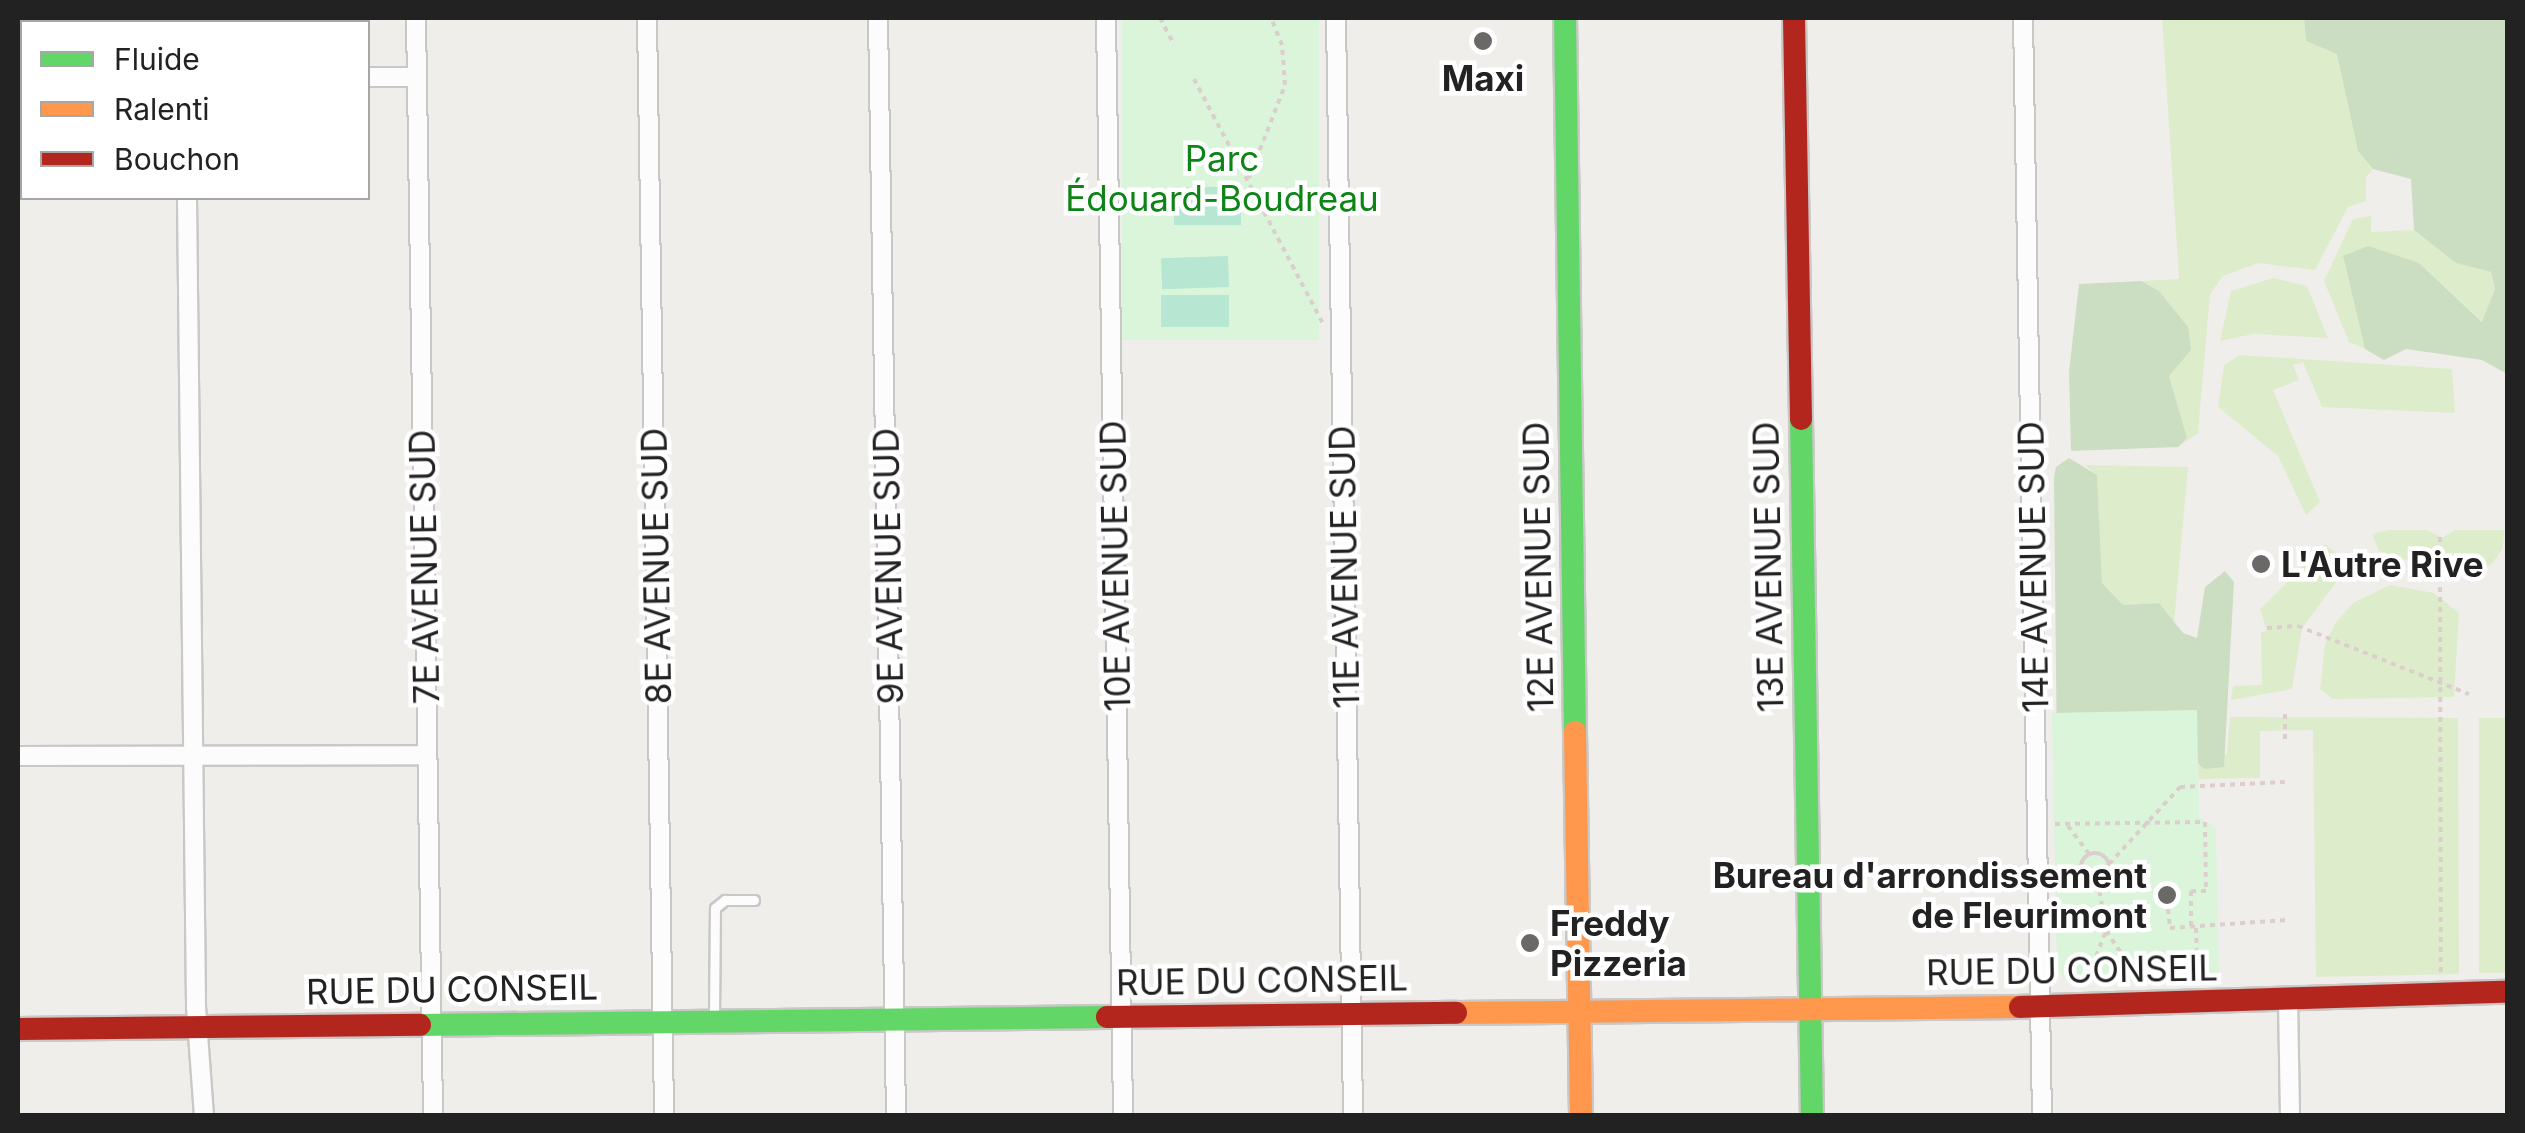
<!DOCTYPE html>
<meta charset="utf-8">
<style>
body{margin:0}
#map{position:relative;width:2525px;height:1133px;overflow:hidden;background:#f0eeeb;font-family:Inter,sans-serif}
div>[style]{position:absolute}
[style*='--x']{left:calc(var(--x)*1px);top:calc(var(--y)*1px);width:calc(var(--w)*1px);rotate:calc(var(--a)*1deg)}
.grass>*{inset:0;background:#ddeccb;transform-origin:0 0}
.forest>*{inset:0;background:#cbdec1}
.park>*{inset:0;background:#daf5da;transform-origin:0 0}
.pitch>*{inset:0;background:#b7e6d2;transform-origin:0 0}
.path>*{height:4px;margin-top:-2px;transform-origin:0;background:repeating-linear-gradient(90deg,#dccecd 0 5px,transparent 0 10px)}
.path>.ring{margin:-2px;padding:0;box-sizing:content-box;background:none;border:4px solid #dccecd;border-radius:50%}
.roads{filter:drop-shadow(2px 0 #c9c8c7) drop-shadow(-2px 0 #c9c8c7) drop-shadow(0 2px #c9c8c7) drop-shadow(0 -2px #c9c8c7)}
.lane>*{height:9px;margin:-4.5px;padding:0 4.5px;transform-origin:4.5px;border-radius:4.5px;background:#fdfcfc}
.street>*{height:18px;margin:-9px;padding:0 9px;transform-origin:9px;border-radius:9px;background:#fdfcfc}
.fast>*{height:22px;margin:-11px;padding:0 11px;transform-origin:11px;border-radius:11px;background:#63d668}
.slow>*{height:22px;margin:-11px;padding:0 11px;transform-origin:11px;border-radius:11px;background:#ff974d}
.jam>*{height:22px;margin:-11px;padding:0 11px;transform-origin:11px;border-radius:11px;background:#b3261e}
.dots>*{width:28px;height:28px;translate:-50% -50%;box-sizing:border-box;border:5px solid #fff;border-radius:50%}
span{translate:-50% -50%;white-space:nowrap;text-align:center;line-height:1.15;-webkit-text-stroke:9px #fff;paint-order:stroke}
.poi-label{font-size:35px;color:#222;font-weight:700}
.left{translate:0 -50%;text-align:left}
.right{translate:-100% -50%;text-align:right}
.park-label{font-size:35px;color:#0c8416}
.street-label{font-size:35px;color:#222}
.frame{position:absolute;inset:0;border:20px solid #222;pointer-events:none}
.legend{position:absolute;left:20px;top:20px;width:350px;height:180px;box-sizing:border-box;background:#fff;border:2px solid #a7a7a7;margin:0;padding:12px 18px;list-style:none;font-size:30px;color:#222}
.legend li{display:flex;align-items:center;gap:20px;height:50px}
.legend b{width:50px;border:2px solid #a7a7a7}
</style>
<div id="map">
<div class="grass">
<i style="clip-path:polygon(2162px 18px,2304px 18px,2306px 41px,2337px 53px,2358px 151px,2373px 169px,2366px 177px,2366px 201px,2348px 207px,2315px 270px,2258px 263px,2223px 276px,2210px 294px,2198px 433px,2178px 447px,2187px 438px,2169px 376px,2188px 328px,2159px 291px,2141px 281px,2179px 279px)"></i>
<i style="clip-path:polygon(2371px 216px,2371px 232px,2414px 230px,2456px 263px,2491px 272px,2495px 290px,2483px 322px,2419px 263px,2343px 257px,2365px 349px,2349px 342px,2324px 281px,2353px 219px)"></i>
<i style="clip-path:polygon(2273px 278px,2307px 286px,2328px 338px,2253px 334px,2220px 341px,2231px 291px)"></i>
<i style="clip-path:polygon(2240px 355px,2452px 369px,2455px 413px,2322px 407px,2303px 362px,2293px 365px,2299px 380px,2273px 390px,2320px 502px,2306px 515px,2278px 456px,2218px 407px,2224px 365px)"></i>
<i style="clip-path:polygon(2085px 465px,2188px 467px,2174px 623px,2159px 603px,2123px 605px,2102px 583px,2097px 475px)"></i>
<i style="clip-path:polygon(2389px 530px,2427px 530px,2442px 538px,2455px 530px,2504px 530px,2503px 548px,2491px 565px,2430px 568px,2379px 551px,2372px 534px)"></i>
<i style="clip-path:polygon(2325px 544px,2349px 565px,2302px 628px,2292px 689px,2231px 700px,2233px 686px,2262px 685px,2261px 632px,2267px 631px,2260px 609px)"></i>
<i style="clip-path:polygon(2390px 585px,2434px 593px,2459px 613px,2454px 697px,2333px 699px,2320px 689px,2325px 644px,2336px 622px,2353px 603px)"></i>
<i style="clip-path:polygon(2230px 717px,2458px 718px,2459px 974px,2316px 977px,2313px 730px,2260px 731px,2260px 778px,2199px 779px,2198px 764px,2205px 769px,2227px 753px)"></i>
<i style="left:2479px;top:718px;width:28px;height:255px"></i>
</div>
<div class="forest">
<i style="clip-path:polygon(2304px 18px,2507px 18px,2507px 374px,2482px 360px,2406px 349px,2384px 360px,2365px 349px,2343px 256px,2368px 246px,2419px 263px,2482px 322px,2495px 289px,2491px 272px,2456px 263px,2414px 230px,2411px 179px,2373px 169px,2358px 151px,2337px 54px,2306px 41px)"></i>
<i style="clip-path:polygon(2141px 281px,2159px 291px,2188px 327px,2191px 350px,2169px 376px,2187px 438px,2178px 447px,2071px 451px,2069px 372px,2079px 284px)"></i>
<i style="clip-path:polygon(2069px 458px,2097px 475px,2102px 583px,2123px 605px,2159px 603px,2183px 633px,2197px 638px,2205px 587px,2225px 571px,2234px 582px,2224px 767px,2204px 769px,2190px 756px,2057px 765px,2054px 478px,2056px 467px)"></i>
</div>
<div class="park">
<i style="left:1122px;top:18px;width:197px;height:322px"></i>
<i style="clip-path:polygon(2197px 710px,2199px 817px,2216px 828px,2219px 981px,2067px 982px,2057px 969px,2052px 713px)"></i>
</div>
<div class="pitch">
<i style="left:1241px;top:187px;width:38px;height:67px;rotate:90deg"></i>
<i style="left:1228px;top:256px;width:31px;height:67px;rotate:88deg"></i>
<i style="left:1161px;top:295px;width:68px;height:32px"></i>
</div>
<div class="path">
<i style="--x:1160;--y:18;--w:30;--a:62"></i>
<i style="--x:1194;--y:79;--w:275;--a:62.2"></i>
<i style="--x:1249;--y:178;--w:100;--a:-68.8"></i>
<i style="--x:1285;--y:85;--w:40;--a:-94.3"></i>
<i style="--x:1282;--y:45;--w:29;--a:-112"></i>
<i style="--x:2440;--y:537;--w:436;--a:89.9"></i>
<i style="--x:2267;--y:628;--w:31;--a:-4"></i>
<i style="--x:2298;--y:626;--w:184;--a:21.7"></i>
<i style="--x:2285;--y:739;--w:29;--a:-90"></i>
<i style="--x:2055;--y:824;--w:150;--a:-0.8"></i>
<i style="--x:2205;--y:822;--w:69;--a:89.2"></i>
<i style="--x:2206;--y:891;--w:15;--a:180"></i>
<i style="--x:2191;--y:891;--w:37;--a:90"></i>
<i style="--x:2068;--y:826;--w:35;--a:53"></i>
<i class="ring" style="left:2081px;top:853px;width:24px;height:24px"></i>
<i style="--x:2109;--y:864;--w:105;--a:-47.3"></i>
<i style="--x:2180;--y:787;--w:105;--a:-2.7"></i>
<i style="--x:2098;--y:881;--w:30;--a:81"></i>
<i style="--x:2168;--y:909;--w:19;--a:84"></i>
<i style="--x:2170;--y:928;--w:117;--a:-3.9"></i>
<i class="ring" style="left:2096px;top:913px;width:14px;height:14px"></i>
<i style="--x:2196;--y:928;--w:55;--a:87.9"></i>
<i style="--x:2085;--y:984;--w:57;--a:-68.4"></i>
<i style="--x:2106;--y:931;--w:63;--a:55.3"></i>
</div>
<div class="roads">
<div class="lane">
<i style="--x:714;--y:1018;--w:110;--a:-89.5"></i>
<i style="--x:715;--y:908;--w:13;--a:-39"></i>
<i style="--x:725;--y:900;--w:29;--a:0"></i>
</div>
<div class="street">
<i style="--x:416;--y:18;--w:1098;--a:89.11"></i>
<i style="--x:647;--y:18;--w:1098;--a:89.11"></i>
<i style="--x:878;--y:18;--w:1098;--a:89.06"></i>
<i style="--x:1106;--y:18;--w:1098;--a:89.11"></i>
<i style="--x:1336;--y:18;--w:1098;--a:89.11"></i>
<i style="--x:2023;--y:18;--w:1098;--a:89.01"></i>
<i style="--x:18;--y:76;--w:4;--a:0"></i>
<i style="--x:368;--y:77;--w:49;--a:0"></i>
<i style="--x:187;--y:198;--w:809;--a:89.36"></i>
<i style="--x:196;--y:1007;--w:109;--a:85.8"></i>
<i style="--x:18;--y:756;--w:409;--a:-0.1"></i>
<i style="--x:2288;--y:1000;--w:116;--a:89"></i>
</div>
<div class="fast">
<i style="--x:1565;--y:18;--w:714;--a:89.2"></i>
<i style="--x:1801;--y:419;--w:697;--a:89.1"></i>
<i style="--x:420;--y:1025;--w:687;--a:-0.67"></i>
</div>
<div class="slow">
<i style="--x:1575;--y:732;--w:384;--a:89.1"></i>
<i style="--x:1456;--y:1013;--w:564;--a:-0.61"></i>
</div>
<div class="jam">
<i style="--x:1794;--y:18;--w:401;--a:89"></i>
<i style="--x:2020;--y:1007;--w:488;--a:-1.8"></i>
<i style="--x:1107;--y:1017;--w:349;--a:-0.7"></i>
<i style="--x:18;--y:1029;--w:402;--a:-0.6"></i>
</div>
</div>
<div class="dots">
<i style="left:1483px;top:41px;background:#6a6968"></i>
<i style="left:2261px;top:564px;background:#6a6968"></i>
<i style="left:2167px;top:895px;background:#6a6968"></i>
<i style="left:1530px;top:943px;background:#6a6968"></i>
</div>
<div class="poi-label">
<span style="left:1483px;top:78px">Maxi</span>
<span class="left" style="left:2281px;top:564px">L'Autre Rive</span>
<span class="right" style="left:2147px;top:895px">Bureau d'arrondissement<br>de Fleurimont</span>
<span class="left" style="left:1550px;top:943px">Freddy<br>Pizzeria</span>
</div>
<div class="park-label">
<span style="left:1222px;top:178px">Parc<br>Édouard-Boudreau</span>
</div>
<div class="street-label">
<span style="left:656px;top:566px;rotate:-91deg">8E AVENUE SUD</span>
<span style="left:888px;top:566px;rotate:-91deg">9E AVENUE SUD</span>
<span style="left:1115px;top:566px;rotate:-91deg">10E AVENUE SUD</span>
<span style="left:424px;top:567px;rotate:-91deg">7E AVENUE SUD</span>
<span style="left:1344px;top:567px;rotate:-91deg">11E AVENUE SUD</span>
<span style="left:1538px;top:567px;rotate:-91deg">12E AVENUE SUD</span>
<span style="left:1768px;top:567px;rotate:-91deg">13E AVENUE SUD</span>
<span style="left:2033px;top:567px;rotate:-91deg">14E AVENUE SUD</span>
<span style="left:2072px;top:970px;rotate:-1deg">RUE DU CONSEIL</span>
<span style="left:1262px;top:980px;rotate:-1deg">RUE DU CONSEIL</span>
<span style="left:452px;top:989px;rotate:-1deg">RUE DU CONSEIL</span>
</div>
<div class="frame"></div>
<ul class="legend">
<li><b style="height:12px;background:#63d668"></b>Fluide</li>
<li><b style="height:12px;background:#ff974d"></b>Ralenti</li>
<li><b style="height:12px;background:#b3261e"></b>Bouchon</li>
</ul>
</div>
